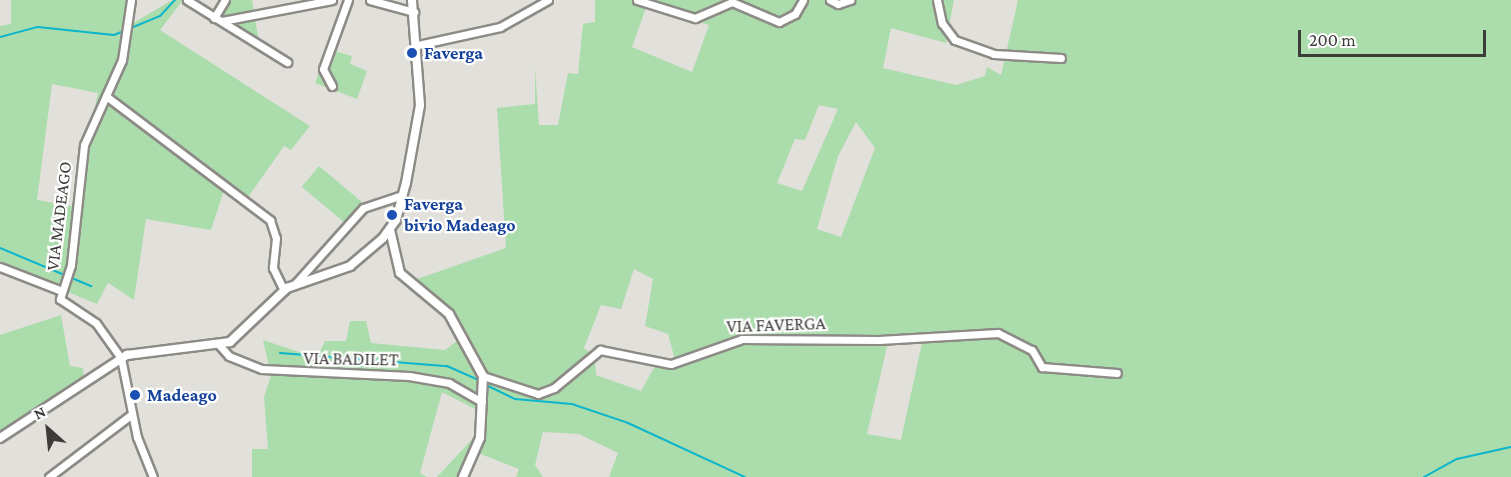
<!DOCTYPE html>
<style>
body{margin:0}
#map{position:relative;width:1511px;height:477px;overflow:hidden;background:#e2e0db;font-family:"Crimson Pro",serif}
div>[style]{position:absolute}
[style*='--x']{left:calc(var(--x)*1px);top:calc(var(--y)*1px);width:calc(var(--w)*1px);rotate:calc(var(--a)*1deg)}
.green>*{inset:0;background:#abdcab;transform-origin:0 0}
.stream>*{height:2px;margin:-1px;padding:0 1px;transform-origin:1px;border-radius:1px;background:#0bb5cc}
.roads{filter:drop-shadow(2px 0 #8d8b86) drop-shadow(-2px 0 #8d8b86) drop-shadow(0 2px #8d8b86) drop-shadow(0 -2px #8d8b86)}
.minor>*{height:7px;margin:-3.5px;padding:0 3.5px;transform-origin:3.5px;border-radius:3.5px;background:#fff}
.tertiary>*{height:8px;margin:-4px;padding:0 4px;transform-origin:4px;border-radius:4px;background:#fff}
.dots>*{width:16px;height:16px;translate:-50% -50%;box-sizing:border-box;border:3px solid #fff;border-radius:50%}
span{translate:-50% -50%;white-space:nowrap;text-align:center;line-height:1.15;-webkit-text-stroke:4.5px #fff;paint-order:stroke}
.transit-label{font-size:18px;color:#164399;font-weight:700}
.left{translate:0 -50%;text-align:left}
.street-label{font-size:18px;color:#3d3c3a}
.north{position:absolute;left:18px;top:399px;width:60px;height:60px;-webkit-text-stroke:4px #fff;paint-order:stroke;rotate:333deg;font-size:16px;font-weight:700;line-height:24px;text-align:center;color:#3d3c3a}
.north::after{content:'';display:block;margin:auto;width:21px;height:27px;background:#3d3c3a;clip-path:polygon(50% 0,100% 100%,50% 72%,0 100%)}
.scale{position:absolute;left:1298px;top:30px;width:188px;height:27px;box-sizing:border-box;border:3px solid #3d3c3a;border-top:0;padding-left:8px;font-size:18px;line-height:21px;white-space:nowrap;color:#3d3c3a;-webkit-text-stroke:4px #fff;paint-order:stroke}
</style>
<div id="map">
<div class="green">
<i style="clip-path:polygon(evenodd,11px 0,131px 0,130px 25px,172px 0,183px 0,160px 30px,310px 126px,291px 150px,284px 146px,246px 200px,225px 187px,211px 230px,146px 219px,134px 300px,108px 283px,97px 304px,0 264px,0 26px,11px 24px,11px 0,52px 84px,98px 93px,72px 206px,37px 200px,52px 84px)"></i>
<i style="clip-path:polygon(226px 0,252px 0,259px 42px,215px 16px)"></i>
<i style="clip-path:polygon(evenodd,595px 0,954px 0,946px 43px,891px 28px,883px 68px,956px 85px,985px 76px,987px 67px,1001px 75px,1018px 0,1511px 0,1511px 477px,609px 477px,618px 453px,579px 434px,543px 432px,535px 465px,543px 477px,516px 477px,519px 469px,473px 451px,461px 477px,437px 477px,478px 433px,481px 412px,442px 392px,420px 473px,427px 477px,252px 477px,252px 449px,268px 449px,264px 397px,271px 376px,263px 340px,317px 358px,325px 341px,346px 341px,350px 321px,366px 321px,371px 343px,445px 350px,461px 338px,449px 316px,406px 283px,506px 248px,497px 108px,535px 104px,535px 67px,539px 125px,558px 125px,568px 73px,578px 74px,583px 24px,595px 22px,595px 0,647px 5px,709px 25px,692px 72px,632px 47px,647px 5px,595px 0,819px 105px,838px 109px,802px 191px,777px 183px,795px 139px,805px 140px,819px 105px,595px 0,856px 122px,875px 148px,841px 237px,817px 229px,838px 156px,856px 122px,595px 0,634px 269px,653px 279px,645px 326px,668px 334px,674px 356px,669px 368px,655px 366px,641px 391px,596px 375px,595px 357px,584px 348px,601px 305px,621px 309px,634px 269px,595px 0,923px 338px,901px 440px,867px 434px,888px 342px,923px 338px)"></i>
<i style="clip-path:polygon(328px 49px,352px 56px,350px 64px,367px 71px,357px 99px,315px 83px)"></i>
<i style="left:319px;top:166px;width:60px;height:27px;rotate:40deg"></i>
<i style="clip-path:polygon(61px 315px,70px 366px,83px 368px,85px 386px,0 442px,0 335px)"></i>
</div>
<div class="stream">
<i style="--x:0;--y:37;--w:39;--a:-15"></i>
<i style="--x:38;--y:27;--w:76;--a:6"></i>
<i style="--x:114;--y:35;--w:50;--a:-22.4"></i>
<i style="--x:160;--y:16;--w:22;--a:-47"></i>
<i style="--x:0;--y:248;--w:99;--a:22.7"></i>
<i style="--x:280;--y:353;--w:168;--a:4.5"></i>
<i style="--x:447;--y:366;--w:36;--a:24"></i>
<i style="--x:484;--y:384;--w:34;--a:26"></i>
<i style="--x:515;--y:399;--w:57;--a:5"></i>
<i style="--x:572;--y:404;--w:59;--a:18.7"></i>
<i style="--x:628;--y:423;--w:129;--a:24.8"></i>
<i style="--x:1424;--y:477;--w:38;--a:-29"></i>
<i style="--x:1457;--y:459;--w:55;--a:-12.5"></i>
</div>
<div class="roads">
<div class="minor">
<i style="--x:131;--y:0;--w:61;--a:98.5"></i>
<i style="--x:122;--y:60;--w:93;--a:114.1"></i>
<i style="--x:84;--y:145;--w:121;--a:96.2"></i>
<i style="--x:71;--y:265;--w:36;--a:108"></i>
<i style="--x:60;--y:299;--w:43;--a:33.7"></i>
<i style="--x:96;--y:323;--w:43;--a:54.5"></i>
<i style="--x:121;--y:358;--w:81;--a:78.6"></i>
<i style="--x:137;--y:437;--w:43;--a:68.2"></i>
<i style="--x:187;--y:0;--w:118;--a:31.8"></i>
<i style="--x:370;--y:0;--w:46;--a:15.3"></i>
<i style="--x:637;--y:0;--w:61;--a:17.2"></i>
<i style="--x:695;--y:18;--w:40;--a:-23.4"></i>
<i style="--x:732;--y:2;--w:51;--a:23.1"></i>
<i style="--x:779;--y:22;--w:18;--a:-27"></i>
<i style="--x:795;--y:14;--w:16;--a:-60"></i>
<i style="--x:830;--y:0;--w:9;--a:27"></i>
<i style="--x:838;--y:4;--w:13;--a:-18"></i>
<i style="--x:937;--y:0;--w:24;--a:78"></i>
<i style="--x:942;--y:23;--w:21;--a:53"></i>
<i style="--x:955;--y:40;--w:41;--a:19.7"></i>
<i style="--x:994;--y:54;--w:67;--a:3.4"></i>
<i style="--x:214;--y:18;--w:21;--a:-59"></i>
<i style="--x:222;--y:21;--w:112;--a:-10.8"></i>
<i style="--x:418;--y:45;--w:84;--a:-12.4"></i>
<i style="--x:500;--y:27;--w:55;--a:-29.4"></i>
<i style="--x:332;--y:86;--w:19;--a:-118"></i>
<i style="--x:323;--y:69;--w:73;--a:-70.1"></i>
<i style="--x:106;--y:96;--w:206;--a:37.1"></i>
<i style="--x:270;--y:220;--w:19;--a:72"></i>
<i style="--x:276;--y:238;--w:30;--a:96"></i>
<i style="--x:273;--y:268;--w:25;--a:64"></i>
<i style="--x:0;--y:267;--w:66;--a:21.2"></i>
<i style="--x:294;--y:285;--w:103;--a:-48.1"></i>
<i style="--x:363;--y:208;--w:41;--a:-18.4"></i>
<i style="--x:220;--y:346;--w:13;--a:48"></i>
<i style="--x:229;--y:356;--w:35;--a:22"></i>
<i style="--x:262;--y:369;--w:147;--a:2.7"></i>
<i style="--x:409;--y:376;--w:41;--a:9.9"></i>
<i style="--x:449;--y:383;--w:38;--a:30"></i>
<i style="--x:483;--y:376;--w:58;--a:18.1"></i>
<i style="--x:538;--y:394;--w:17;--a:-21"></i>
<i style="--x:554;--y:388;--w:60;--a:-39.6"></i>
<i style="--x:600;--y:350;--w:72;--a:11.2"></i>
<i style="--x:671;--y:364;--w:75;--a:-19.4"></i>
<i style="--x:742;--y:339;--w:137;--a:0.4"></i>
<i style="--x:879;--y:340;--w:119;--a:-3.4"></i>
<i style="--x:998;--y:333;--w:38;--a:27"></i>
<i style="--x:1032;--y:350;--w:20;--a:60"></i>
<i style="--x:1042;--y:367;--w:75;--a:4.6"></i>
<i style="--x:49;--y:477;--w:104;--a:-37.2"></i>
</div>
<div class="tertiary">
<i style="--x:390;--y:230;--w:44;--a:76.9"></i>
<i style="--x:400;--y:273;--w:64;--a:39.9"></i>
<i style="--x:449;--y:314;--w:71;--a:61.3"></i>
<i style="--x:483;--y:376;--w:62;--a:92.8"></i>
<i style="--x:480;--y:438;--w:43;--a:113.6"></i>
<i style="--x:0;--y:438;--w:152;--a:-33.2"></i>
<i style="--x:127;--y:355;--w:104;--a:-7.2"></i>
<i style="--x:230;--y:342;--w:79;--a:-43.5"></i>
<i style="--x:287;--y:288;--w:67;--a:-19.2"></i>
<i style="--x:350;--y:266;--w:43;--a:-40.3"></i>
<i style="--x:383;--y:238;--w:22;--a:-54"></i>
<i style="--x:396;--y:220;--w:38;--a:-75"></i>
<i style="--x:406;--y:183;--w:79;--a:-79.8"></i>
<i style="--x:420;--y:105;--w:105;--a:-94.4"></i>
</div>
</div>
<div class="dots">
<i style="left:412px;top:53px;background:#1a4fb4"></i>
<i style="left:392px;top:215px;background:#1a4fb4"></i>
<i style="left:135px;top:395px;background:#1a4fb4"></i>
</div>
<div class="transit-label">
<span class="left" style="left:424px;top:53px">Faverga</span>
<span class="left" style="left:404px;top:215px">Faverga<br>bivio Madeago</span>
<span class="left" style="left:147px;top:395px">Madeago</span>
</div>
<div class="street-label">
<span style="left:59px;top:216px;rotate:-83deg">VIA MADEAGO</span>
<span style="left:776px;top:325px;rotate:-2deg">VIA FAVERGA</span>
<span style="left:351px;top:359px;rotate:1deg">VIA BADILET</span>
</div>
<div class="north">N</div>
<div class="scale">200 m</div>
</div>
